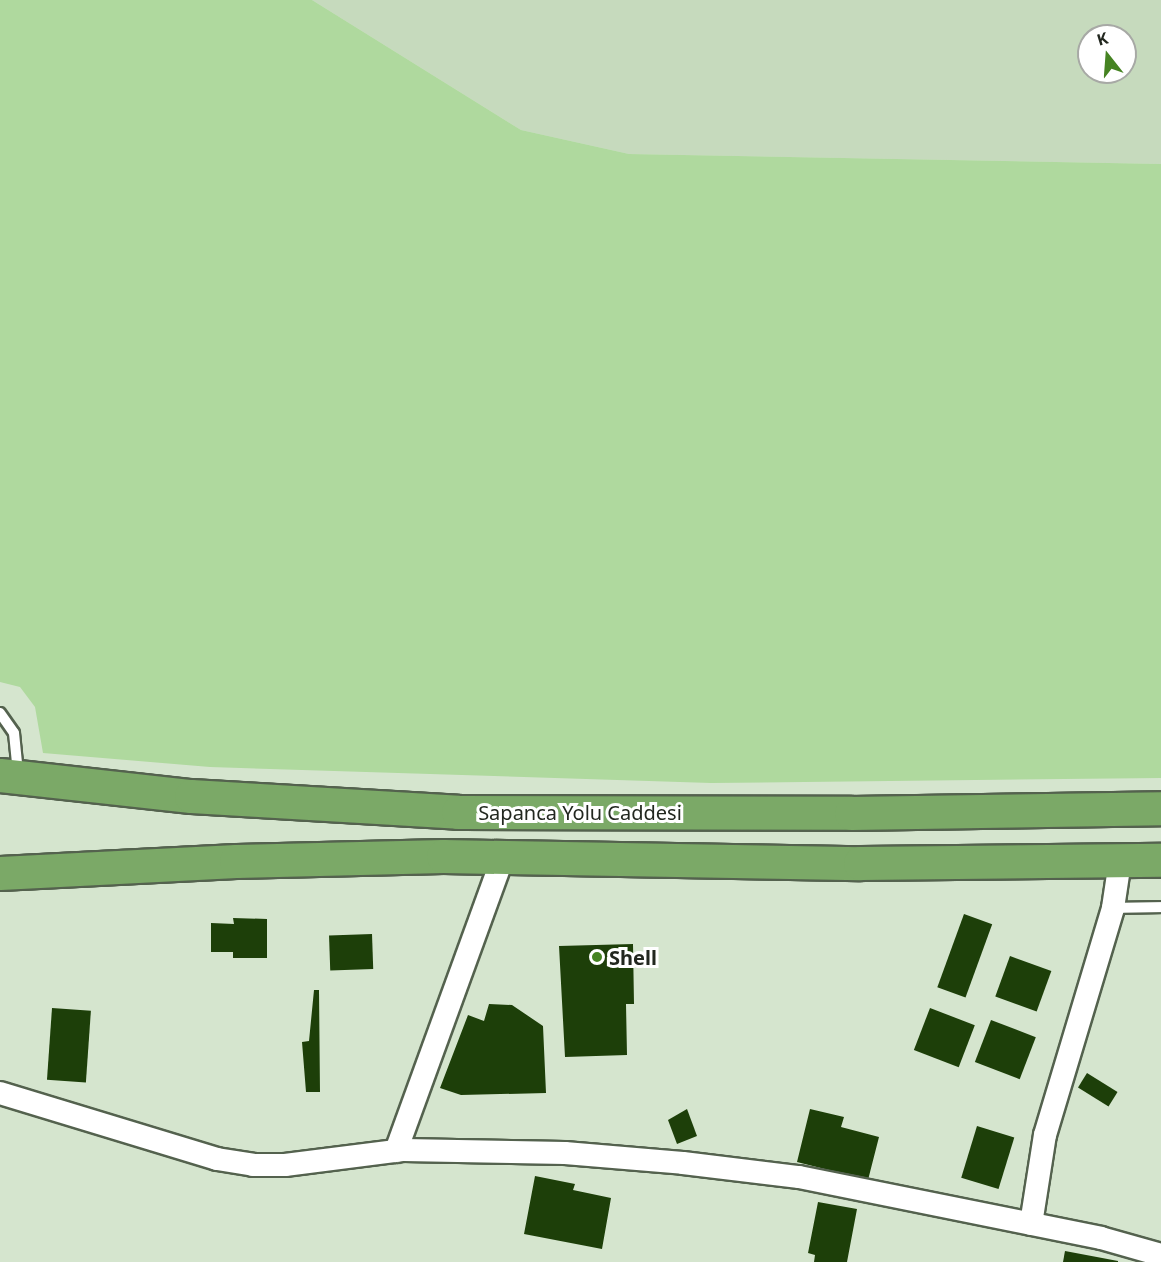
<!DOCTYPE html>
<style>
body{margin:0}
#map{position:relative;width:1161px;height:1262px;overflow:hidden;background:#d5e5ce;font-family:"Noto Sans",sans-serif}
div>[style]{position:absolute}
[style*='--x']{left:calc(var(--x)*1px);top:calc(var(--y)*1px);width:calc(var(--w)*1px);rotate:calc(var(--a)*1deg)}
.built>*{inset:0;background:#c6dabd}
.green>*{inset:0;background:#afd99e}
.building>*{inset:0;background:#1d3f09;transform-origin:0 0}
.roads{filter:drop-shadow(2px 0 #54624e) drop-shadow(-2px 0 #54624e) drop-shadow(0 2px #54624e) drop-shadow(0 -2px #54624e)}
.lane>*{height:10px;margin:-5px;padding:0 5px;transform-origin:5px;border-radius:5px;background:#fff}
.street>*{height:22px;margin:-11px;padding:0 11px;transform-origin:11px;border-radius:11px;background:#fff}
.highway>*{height:33px;margin:-16.5px;padding:0 16.5px;transform-origin:16.5px;border-radius:16.5px;background:#7ba967}
.dots>*{width:16px;height:16px;translate:-50% -50%;box-sizing:border-box;border:3px solid #fff;border-radius:50%}
span{translate:-50% -50%;white-space:nowrap;text-align:center;line-height:1.15;-webkit-text-stroke:6px #fff;paint-order:stroke}
.street-label{font-size:20px;color:#22271f}
.poi-label{font-size:20px;color:#22271f;font-weight:700}
.left{translate:0 -50%;text-align:left}
.north{position:absolute;left:1077px;top:24px;width:60px;height:60px;box-sizing:border-box;background:#fff;border:2px solid #a7a9a5;border-radius:50%;rotate:343deg;font-size:16px;font-weight:700;line-height:24px;text-align:center;color:#22271f}
.north::after{content:'';display:block;margin:auto;width:21px;height:27px;background:#458322;clip-path:polygon(50% 0,100% 100%,50% 72%,0 100%)}
</style>
<div id="map">
<div class="built">
<i style="clip-path:polygon(evenodd,312px 0,1161px 0,1161px 164px,629px 154px,521px 130px,312px 0,1089px 36px,1125px 36px,1125px 72px,1089px 72px,1089px 36px)"></i>
</div>
<div class="green">
<i style="clip-path:polygon(0 0,312px 0,521px 130px,629px 154px,1161px 164px,1161px 778px,711px 783px,210px 767px,43px 753px,35px 707px,20px 687px,0 682px)"></i>
</div>
<div class="building">
<i style="left:964px;top:914px;width:30px;height:78px;rotate:20deg"></i>
<i style="clip-path:polygon(233px 918px,267px 919px,267px 958px,233px 958px,233px 952px,211px 952px,211px 923px,234px 924px)"></i>
<i style="left:372px;top:934px;width:35px;height:43px;rotate:88deg"></i>
<i style="clip-path:polygon(633px 944px,634px 1004px,626px 1004px,627px 1055px,565px 1057px,559px 946px)"></i>
<i style="left:1010px;top:956px;width:44px;height:43px;rotate:20deg"></i>
<i style="clip-path:polygon(314px 990px,319px 990px,320px 1092px,306px 1092px,302px 1042px,309px 1041px)"></i>
<i style="clip-path:polygon(489px 1004px,512px 1005px,543px 1026px,546px 1093px,461px 1095px,440px 1088px,468px 1015px,484px 1021px)"></i>
<i style="left:52px;top:1008px;width:39px;height:72px;rotate:4deg"></i>
<i style="left:930px;top:1008px;width:48px;height:45px;rotate:21deg"></i>
<i style="left:991px;top:1020px;width:48px;height:45px;rotate:21deg"></i>
<i style="left:1087px;top:1073px;width:36px;height:17px;rotate:32deg"></i>
<i style="clip-path:polygon(687px 1109px,697px 1136px,677px 1144px,668px 1120px)"></i>
<i style="clip-path:polygon(810px 1109px,844px 1117px,841px 1127px,879px 1137px,868px 1180px,797px 1162px)"></i>
<i style="left:977px;top:1126px;width:39px;height:54px;rotate:17deg"></i>
<i style="clip-path:polygon(535px 1176px,575px 1184px,573px 1190px,611px 1198px,602px 1249px,524px 1234px)"></i>
<i style="clip-path:polygon(818px 1202px,857px 1209px,847px 1262px,814px 1262px,815px 1255px,808px 1253px)"></i>
<i style="clip-path:polygon(1065px 1251px,1118px 1261px,1118px 1262px,1063px 1262px)"></i>
</div>
<div class="roads">
<div class="lane">
<i style="--x:0;--y:713;--w:24;--a:55"></i>
<i style="--x:14;--y:733;--w:40;--a:84.3"></i>
<i style="--x:1113;--y:908;--w:48;--a:-1.2"></i>
</div>
<div class="street">
<i style="--x:0;--y:1093;--w:227;--a:16.9"></i>
<i style="--x:217;--y:1159;--w:36;--a:9"></i>
<i style="--x:253;--y:1165;--w:32;--a:0"></i>
<i style="--x:285;--y:1165;--w:120;--a:-7.2"></i>
<i style="--x:404;--y:1150;--w:161;--a:1.1"></i>
<i style="--x:565;--y:1153;--w:118;--a:4.8"></i>
<i style="--x:683;--y:1163;--w:117;--a:6.9"></i>
<i style="--x:799;--y:1177;--w:308;--a:11.4"></i>
<i style="--x:1101;--y:1238;--w:62;--a:15.8"></i>
<i style="--x:396;--y:1151;--w:313;--a:-70"></i>
<i style="--x:1031;--y:1224;--w:90;--a:-81.1"></i>
<i style="--x:1045;--y:1135;--w:237;--a:-73.3"></i>
<i style="--x:1113;--y:908;--w:48;--a:-81.5"></i>
</div>
<div class="highway">
<i style="--x:0;--y:775;--w:192;--a:6.3"></i>
<i style="--x:191;--y:796;--w:267;--a:3.4"></i>
<i style="--x:458;--y:812;--w:393;--a:0.1"></i>
<i style="--x:851;--y:813;--w:310;--a:-0.9"></i>
<i style="--x:0;--y:873;--w:236;--a:-2.9"></i>
<i style="--x:236;--y:861;--w:207;--a:-1.4"></i>
<i style="--x:443;--y:856;--w:417;--a:1"></i>
<i style="--x:860;--y:863;--w:301;--a:-0.6"></i>
</div>
</div>
<div class="dots">
<i style="left:597px;top:957px;background:#458322"></i>
</div>
<div class="street-label">
<span style="left:580px;top:812px">Sapanca Yolu Caddesi</span>
</div>
<div class="poi-label">
<span class="left" style="left:609px;top:957px">Shell</span>
</div>
<div class="north">K</div>
</div>
